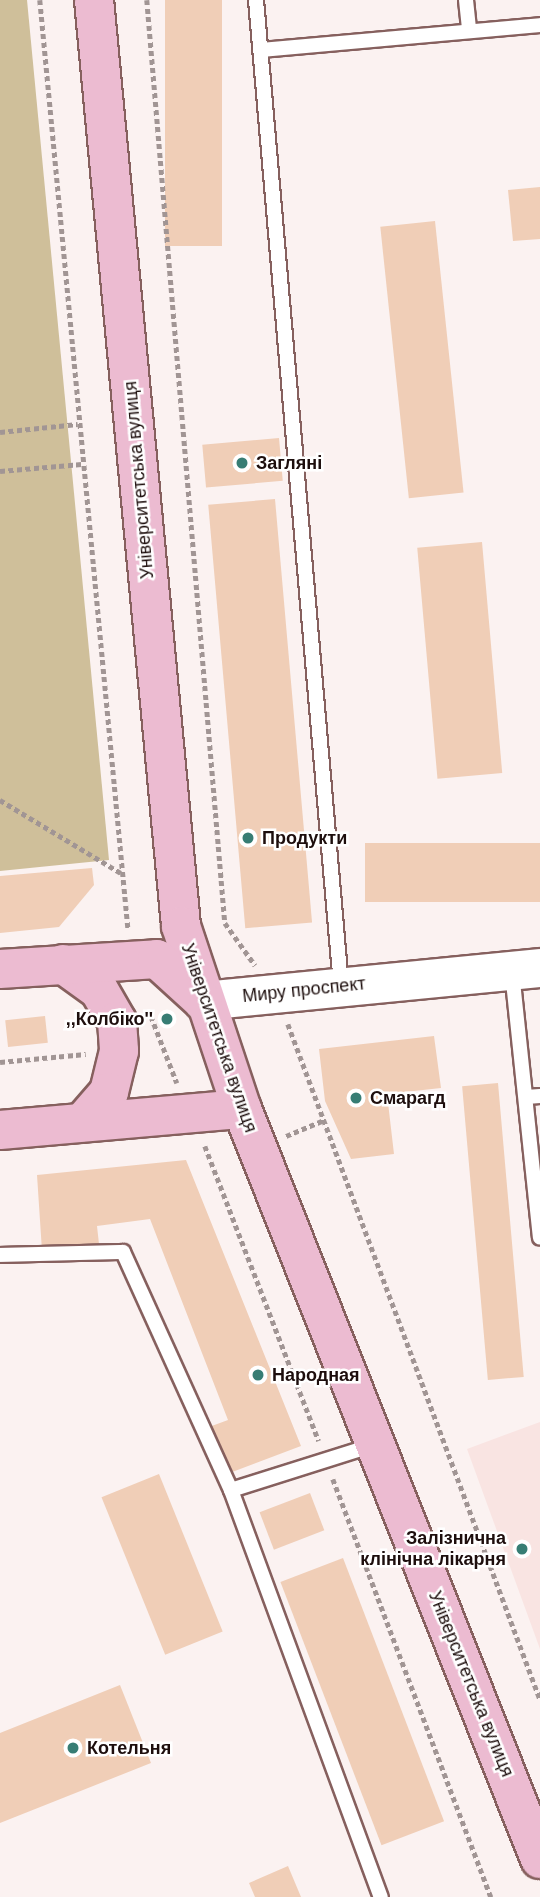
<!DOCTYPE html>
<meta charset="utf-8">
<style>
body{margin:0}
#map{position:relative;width:540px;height:1897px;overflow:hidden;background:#fbf2f1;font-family:Helvetica,sans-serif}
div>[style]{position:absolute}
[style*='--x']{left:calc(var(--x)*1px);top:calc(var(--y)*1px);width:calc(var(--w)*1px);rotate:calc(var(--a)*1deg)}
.built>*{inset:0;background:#f9e4e2}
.green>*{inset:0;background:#cfbf9a}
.building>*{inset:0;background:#f0ceb7;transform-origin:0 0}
.path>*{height:4.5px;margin-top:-2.25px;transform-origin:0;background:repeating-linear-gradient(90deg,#a19594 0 5px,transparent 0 8.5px)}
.roads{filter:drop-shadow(2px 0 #86605e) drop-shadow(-2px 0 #86605e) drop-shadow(0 2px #86605e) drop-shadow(0 -2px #86605e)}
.lane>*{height:14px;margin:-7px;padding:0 7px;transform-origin:7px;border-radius:7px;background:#fff}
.secondary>*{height:38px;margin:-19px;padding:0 19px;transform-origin:19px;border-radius:19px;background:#fff}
.primary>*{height:38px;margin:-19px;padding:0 19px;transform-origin:19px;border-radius:19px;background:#ecbbd1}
.dots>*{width:19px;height:19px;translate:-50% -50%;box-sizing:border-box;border:4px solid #fff;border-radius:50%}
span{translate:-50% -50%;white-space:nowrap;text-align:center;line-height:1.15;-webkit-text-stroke:5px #fff;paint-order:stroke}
.poi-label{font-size:18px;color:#1d0e0d;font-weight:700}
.left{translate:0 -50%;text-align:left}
.right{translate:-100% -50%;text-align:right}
.street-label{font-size:18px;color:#1d0e0d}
</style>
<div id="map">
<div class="built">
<i style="clip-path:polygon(540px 1422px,540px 1649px,467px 1449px)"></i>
</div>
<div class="green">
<i style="clip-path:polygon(0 0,27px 0,109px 860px,0 871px)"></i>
</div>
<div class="building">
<i style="left:165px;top:0;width:57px;height:246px"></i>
<i style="clip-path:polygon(540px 187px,540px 239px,513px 241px,508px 190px)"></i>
<i style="left:435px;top:221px;width:273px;height:55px;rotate:84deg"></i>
<i style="left:279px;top:438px;width:43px;height:77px;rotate:85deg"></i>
<i style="left:275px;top:499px;width:425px;height:67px;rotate:85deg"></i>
<i style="left:482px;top:542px;width:232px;height:65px;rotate:85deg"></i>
<i style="left:540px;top:843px;width:59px;height:175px;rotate:90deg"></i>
<i style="clip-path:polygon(92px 868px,94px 885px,59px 927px,0 933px,0 876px)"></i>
<i style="left:45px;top:1016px;width:27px;height:40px;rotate:84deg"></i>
<i style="clip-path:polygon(434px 1036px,441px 1088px,387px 1094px,394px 1154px,351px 1159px,325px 1101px,319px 1049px)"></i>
<i style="left:498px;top:1083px;width:295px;height:36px;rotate:85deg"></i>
<i style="clip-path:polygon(186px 1160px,301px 1446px,227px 1474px,209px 1427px,228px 1420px,150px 1219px,97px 1226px,99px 1244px,42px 1251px,37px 1175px)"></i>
<i style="left:159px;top:1474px;width:170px;height:62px;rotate:68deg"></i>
<i style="left:310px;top:1493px;width:40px;height:54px;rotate:69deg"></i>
<i style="left:343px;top:1558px;width:282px;height:67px;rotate:69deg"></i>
<i style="clip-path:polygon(120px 1685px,151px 1763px,0 1823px,0 1733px)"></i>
<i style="clip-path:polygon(288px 1866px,301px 1897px,255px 1897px,249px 1883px)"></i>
</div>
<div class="path">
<i style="--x:40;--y:0;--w:932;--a:84.58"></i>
<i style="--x:147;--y:0;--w:926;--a:85.17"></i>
<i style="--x:225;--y:923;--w:52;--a:54.5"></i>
<i style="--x:0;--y:432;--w:78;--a:-5.9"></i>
<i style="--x:0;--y:471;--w:82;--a:-4.9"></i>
<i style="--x:0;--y:800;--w:141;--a:31.1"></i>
<i style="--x:151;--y:1016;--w:72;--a:68.8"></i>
<i style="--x:288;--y:1024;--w:721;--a:69.53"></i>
<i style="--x:0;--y:1062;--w:86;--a:-5.3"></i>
<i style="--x:286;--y:1136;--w:41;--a:-22.8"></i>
<i style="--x:205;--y:1146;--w:316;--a:68.9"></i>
<i style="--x:333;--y:1479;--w:447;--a:69.3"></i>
</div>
<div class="roads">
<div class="lane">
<i style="--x:256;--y:0;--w:989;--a:85.07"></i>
<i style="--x:466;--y:0;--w:31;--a:84"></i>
<i style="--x:261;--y:50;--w:280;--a:-5.1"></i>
<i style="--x:512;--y:972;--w:267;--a:84"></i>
<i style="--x:526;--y:1097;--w:14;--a:-4"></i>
<i style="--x:0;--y:1255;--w:123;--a:-1.4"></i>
<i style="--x:123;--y:1252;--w:261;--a:65.6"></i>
<i style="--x:231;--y:1490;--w:434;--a:69.8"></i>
<i style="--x:231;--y:1490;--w:150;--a:-17.5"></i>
</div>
<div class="secondary">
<i style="--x:203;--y:1001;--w:339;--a:-5.6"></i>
</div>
<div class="primary">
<i style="--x:94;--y:0;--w:930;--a:84.63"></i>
<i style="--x:181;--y:926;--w:193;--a:71.6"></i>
<i style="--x:242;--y:1109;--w:807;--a:68.33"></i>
<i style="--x:63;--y:964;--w:44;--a:35.8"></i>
<i style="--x:99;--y:990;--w:36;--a:60"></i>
<i style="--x:117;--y:1021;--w:30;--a:86"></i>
<i style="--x:119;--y:1051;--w:42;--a:103.7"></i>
<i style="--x:109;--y:1092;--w:40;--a:131"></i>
<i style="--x:0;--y:969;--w:157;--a:-3.6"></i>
<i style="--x:157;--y:959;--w:62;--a:42.4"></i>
<i style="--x:0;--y:1130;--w:243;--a:-5"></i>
</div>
</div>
<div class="dots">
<i style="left:242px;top:463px;background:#377d74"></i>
<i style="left:248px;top:838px;background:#377d74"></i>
<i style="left:167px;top:1019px;background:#377d74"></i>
<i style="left:356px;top:1098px;background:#377d74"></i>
<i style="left:258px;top:1375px;background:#377d74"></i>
<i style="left:522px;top:1549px;background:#377d74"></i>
<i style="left:73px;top:1748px;background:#377d74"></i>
</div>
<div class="poi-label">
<span class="left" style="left:256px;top:463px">Загляні</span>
<span class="left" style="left:262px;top:838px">Продукти</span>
<span class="right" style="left:153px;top:1019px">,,Колбіко''</span>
<span class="left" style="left:370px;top:1098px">Смарагд</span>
<span class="left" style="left:272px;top:1375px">Народная</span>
<span class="right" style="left:506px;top:1549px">Залізнична<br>клінічна лікарня</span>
<span class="left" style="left:87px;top:1748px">Котельня</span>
</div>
<div class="street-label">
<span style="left:139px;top:480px;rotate:-95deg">Університетська вулиця</span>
<span style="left:304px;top:990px;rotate:-6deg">Миру проспект</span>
<span style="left:219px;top:1038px;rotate:71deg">Університетська вулиця</span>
<span style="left:471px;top:1684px;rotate:68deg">Університетська вулиця</span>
</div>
</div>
